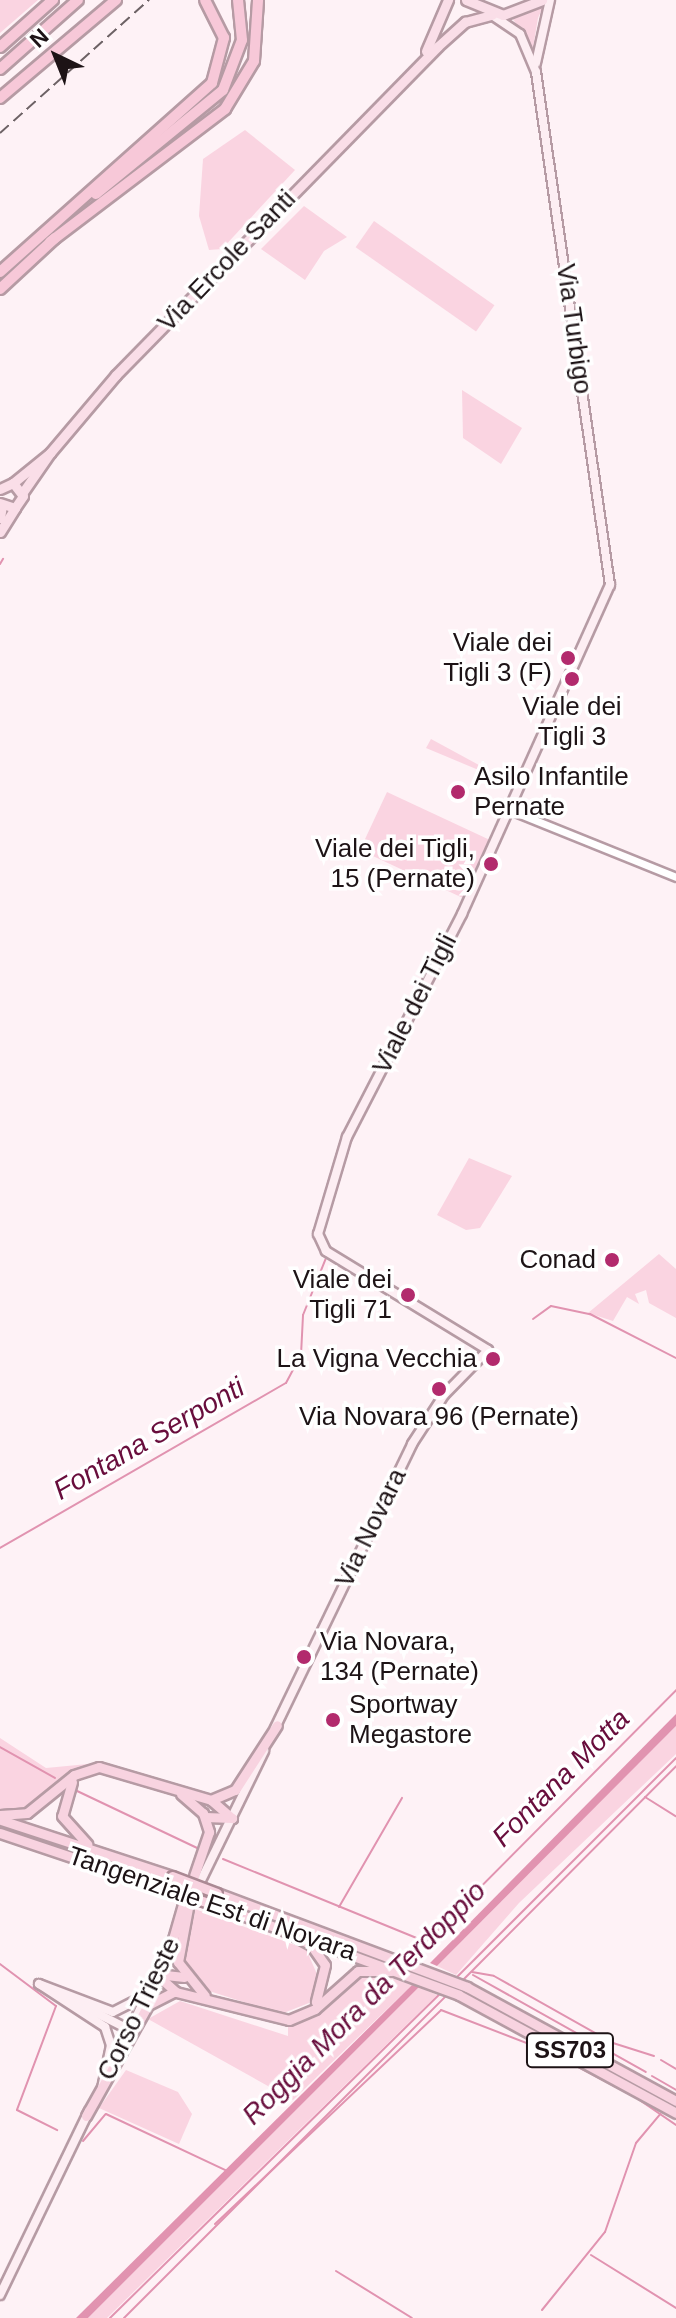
<!DOCTYPE html>
<style>
body{margin:0}
#map{position:relative;width:676px;height:2318px;overflow:hidden;background:#fef2f6;font-family:Helvetica,sans-serif}
div>[style]{position:absolute}
[style*='--x']{left:calc(var(--x)*1px);top:calc(var(--y)*1px);width:calc(var(--w)*1px);rotate:calc(var(--a)*1deg)}
.green>*{inset:0;background:#fad4e1;transform-origin:0 0}
.water>*{inset:0;background:#e193b0}
.stream>*{height:2px;margin:-1px;padding:0 1px;transform-origin:1px;border-radius:1px;background:#e193b0}
.roads{filter:drop-shadow(2px 0 #b69ba4) drop-shadow(-2px 0 #b69ba4) drop-shadow(0 2px #b69ba4) drop-shadow(0 -2px #b69ba4)}
.tertiary>*{height:7px;margin:-3.5px;padding:0 3.5px;transform-origin:3.5px;border-radius:3.5px;background:#fff}
.secondary>*{height:8px;margin:-4px;padding:0 4px;transform-origin:4px;border-radius:4px;background:#fdeef3}
.primary>*{height:9px;margin:-4.5px;padding:0 4.5px;transform-origin:4.5px;border-radius:4.5px;background:#fadee8}
.trunk>*{height:9px;margin:-4.5px;padding:0 4.5px;transform-origin:4.5px;border-radius:4.5px;background:#f8d3e0}
.motorway>*{height:10px;margin:-5px;padding:0 5px;transform-origin:5px;border-radius:5px;background:#f7c8d8}
.rail>*{height:2px;margin-top:-1px;transform-origin:0;background:repeating-linear-gradient(90deg,#6c6164 0 12px,transparent 0 18px)}
.bridges{filter:drop-shadow(2px 0 #ab8994) drop-shadow(-2px 0 #ab8994) drop-shadow(0 2px #ab8994) drop-shadow(0 -2px #ab8994)}
.trunk-bridge>*{height:9px;margin:-4.5px;padding:0 4.5px;transform-origin:4.5px;border-radius:4.5px;background:#f8d3e0}
.dots>*{width:22px;height:22px;translate:-50% -50%;box-sizing:border-box;border:4px solid #fff;border-radius:50%}
span{translate:-50% -50%;white-space:nowrap;text-align:center;line-height:1.15;-webkit-text-stroke:7px #fff;paint-order:stroke}
.shield-label span{padding:2px 6px;background:#fff;border:2px solid;border-radius:6px;-webkit-text-stroke-width:0}
.shield-label{font-size:24px;color:#1d1316;font-weight:700}
.street-label{font-size:26px;color:#1d1316}
.poi-label{font-size:26px;color:#1d1316}
.right{translate:-100% -50%;text-align:right}
.left{translate:0 -50%;text-align:left}
.water-label{font-size:28px;color:#680d3c;font-style:italic}
.north{position:absolute;left:16px;top:16px;width:80px;height:80px;-webkit-text-stroke:6px #fff;paint-order:stroke;rotate:317deg;font-size:22px;font-weight:700;line-height:32px;text-align:center;color:#1d1316}
.north::after{content:'';display:block;margin:auto;width:28px;height:36px;background:#1d1316;clip-path:polygon(50% 0,100% 100%,50% 72%,0 100%)}
</style>
<div id="map">
<div class="green">
<i style="clip-path:polygon(0 0,38px 0,0 33px)"></i>
<i style="clip-path:polygon(543px 7px,538px 18px,533px 48px,512px 18px)"></i>
<i style="clip-path:polygon(245px 130px,295px 170px,222px 249px,209px 250px,199px 216px,203px 159px)"></i>
<i style="clip-path:polygon(304px 206px,347px 237px,324px 251px,305px 280px,261px 249px)"></i>
<i style="left:374px;top:221px;width:147px;height:32px;rotate:35deg"></i>
<i style="clip-path:polygon(462px 390px,522px 428px,501px 464px,463px 438px)"></i>
<i style="clip-path:polygon(431px 739px,501px 777px,500px 779px,426px 748px)"></i>
<i style="left:387px;top:792px;width:113px;height:64px;rotate:25deg"></i>
<i style="clip-path:polygon(469px 1158px,512px 1176px,480px 1228px,466px 1230px,437px 1215px)"></i>
<i style="clip-path:polygon(659px 1254px,676px 1269px,676px 1318px,649px 1303px,646px 1290px,635px 1294px,639px 1304px,627px 1297px,613px 1321px,588px 1313px)"></i>
<i style="clip-path:polygon(676px 1726px,676px 1754px,519px 1903px,456px 1975px,437px 1966px)"></i>
<i style="clip-path:polygon(0 1738px,46px 1768px,88px 1764px,26px 1812px,0 1811px)"></i>
<i style="clip-path:polygon(195px 1909px,306px 1949px,320px 1981px,309px 2003px,281px 2014px,206px 1990px,183px 1968px)"></i>
<i style="clip-path:polygon(377px 1973px,412px 1985px,293px 2100px,148px 2019px,180px 2001px,288px 2036px,288px 2026px,313px 2018px,361px 1974px)"></i>
<i style="clip-path:polygon(419px 1987px,437px 1995px,107px 2318px,88px 2318px)"></i>
<i style="clip-path:polygon(126px 2070px,178px 2092px,192px 2114px,179px 2144px,99px 2108px)"></i>
</div>
<div class="water">
<i style="clip-path:polygon(676px 1714px,676px 1726px,437px 1966px,430px 1963px)"></i>
<i style="clip-path:polygon(412px 1985px,419px 1987px,88px 2318px,76px 2318px)"></i>
</div>
<div class="stream">
<i style="--x:0;--y:564;--w:6;--a:-59"></i>
<i style="--x:533;--y:1319;--w:22;--a:-36"></i>
<i style="--x:551;--y:1306;--w:40;--a:12"></i>
<i style="--x:590;--y:1314;--w:97;--a:27.1"></i>
<i style="--x:0;--y:1548;--w:330;--a:-30"></i>
<i style="--x:286;--y:1383;--w:32;--a:-62"></i>
<i style="--x:301;--y:1355;--w:40;--a:-87.1"></i>
<i style="--x:303;--y:1315;--w:61;--a:-68"></i>
<i style="--x:0;--y:1747;--w:63;--a:29.4"></i>
<i style="--x:75;--y:1790;--w:137;--a:25.4"></i>
<i style="--x:645;--y:1797;--w:36;--a:32"></i>
<i style="--x:223;--y:1859;--w:219;--a:22.2"></i>
<i style="--x:426;--y:1942;--w:355;--a:-45.2"></i>
<i style="--x:339;--y:1907;--w:126;--a:-60"></i>
<i style="--x:0;--y:1964;--w:70;--a:36.9"></i>
<i style="--x:56;--y:2006;--w:111;--a:110.6"></i>
<i style="--x:17;--y:2110;--w:45;--a:26.6"></i>
<i style="--x:472;--y:1972;--w:22;--a:10"></i>
<i style="--x:494;--y:1976;--w:137;--a:29.4"></i>
<i style="--x:613;--y:2043;--w:43;--a:17.6"></i>
<i style="--x:473;--y:1975;--w:198;--a:29.3"></i>
<i style="--x:456;--y:1978;--w:311;--a:-45"></i>
<i style="--x:462;--y:1981;--w:303;--a:-45.1"></i>
<i style="--x:661;--y:2060;--w:17;--a:31"></i>
<i style="--x:652;--y:2076;--w:28;--a:30"></i>
<i style="--x:638;--y:2099;--w:46;--a:34.4"></i>
<i style="--x:83;--y:2141;--w:35;--a:-50"></i>
<i style="--x:106;--y:2114;--w:132;--a:25.2"></i>
<i style="--x:215;--y:2224;--w:311;--a:-43.4"></i>
<i style="--x:441;--y:2010;--w:117;--a:21.1"></i>
<i style="--x:550;--y:2052;--w:92;--a:28"></i>
<i style="--x:591;--y:2255;--w:100;--a:31.9"></i>
<i style="--x:336;--y:2271;--w:89;--a:31.7"></i>
<i style="--x:542;--y:2310;--w:100;--a:-51.1"></i>
<i style="--x:605;--y:2232;--w:94;--a:-70.8"></i>
<i style="--x:636;--y:2143;--w:38;--a:-50"></i>
<i style="--x:110;--y:2318;--w:462;--a:-44.5"></i>
<i style="--x:124;--y:2318;--w:458;--a:-45"></i>
</div>
<div class="roads">
<div class="tertiary">
<i style="--x:510;--y:810;--w:179;--a:22"></i>
</div>
<div class="secondary">
<i style="--x:536;--y:63;--w:65;--a:-77.5"></i>
<i style="--x:275;--y:1728;--w:315;--a:-64.2"></i>
<i style="--x:412;--y:1444;--w:59;--a:-56.9"></i>
<i style="--x:444;--y:1395;--w:63;--a:-45.6"></i>
<i style="--x:488;--y:1350;--w:190;--a:-148.6"></i>
<i style="--x:326;--y:1251;--w:19;--a:-115"></i>
<i style="--x:318;--y:1234;--w:101;--a:-73.4"></i>
<i style="--x:347;--y:1137;--w:251;--a:-62.7"></i>
<i style="--x:462;--y:914;--w:361;--a:-65.8"></i>
<i style="--x:610;--y:585;--w:518;--a:-98.21"></i>
<i style="--x:536;--y:72;--w:41;--a:-112.8"></i>
<i style="--x:520;--y:34;--w:34;--a:-146"></i>
<i style="--x:191;--y:1901;--w:167;--a:-64"></i>
<i style="--x:39;--y:1984;--w:79;--a:33.1"></i>
<i style="--x:105;--y:2027;--w:19;--a:72"></i>
<i style="--x:111;--y:2045;--w:44;--a:101.8"></i>
<i style="--x:39;--y:1984;--w:79;--a:20.7"></i>
<i style="--x:113;--y:2012;--w:34;--a:-27"></i>
<i style="--x:41;--y:1985;--w:100;--a:26.8"></i>
<i style="--x:133;--y:2024;--w:98;--a:-64.7"></i>
<i style="--x:0;--y:2295;--w:204;--a:-64.2"></i>
</div>
<div class="primary">
<i style="--x:466;--y:0;--w:40;--a:22"></i>
<i style="--x:503;--y:15;--w:42;--a:-21"></i>
<i style="--x:426;--y:51;--w:56;--a:-66.7"></i>
<i style="--x:50;--y:453;--w:102;--a:-49.8"></i>
<i style="--x:116;--y:375;--w:459;--a:-45.6"></i>
<i style="--x:437;--y:47;--w:38;--a:-42"></i>
<i style="--x:465;--y:22;--w:28;--a:-15"></i>
<i style="--x:13;--y:483;--w:48;--a:-39"></i>
<i style="--x:50;--y:453;--w:47;--a:124.7"></i>
<i style="--x:0;--y:489;--w:14;--a:-25"></i>
<i style="--x:13;--y:483;--w:16;--a:52"></i>
<i style="--x:23;--y:496;--w:14;--a:124"></i>
<i style="--x:15;--y:508;--w:16;--a:-162"></i>
<i style="--x:0;--y:518;--w:12;--a:-81"></i>
<i style="--x:0;--y:532;--w:28;--a:-58"></i>
</div>
<div class="trunk">
<i style="--x:72;--y:1782;--w:35;--a:106"></i>
<i style="--x:62;--y:1816;--w:38;--a:48"></i>
<i style="--x:181;--y:1794;--w:29;--a:41"></i>
<i style="--x:203;--y:1813;--w:20;--a:72"></i>
<i style="--x:209;--y:1832;--w:46;--a:108.8"></i>
<i style="--x:211;--y:1800;--w:26;--a:-23"></i>
<i style="--x:235;--y:1790;--w:77;--a:-57.1"></i>
<i style="--x:0;--y:1815;--w:27;--a:-4"></i>
<i style="--x:27;--y:1813;--w:60;--a:-39"></i>
<i style="--x:74;--y:1775;--w:26;--a:-18"></i>
<i style="--x:99;--y:1767;--w:117;--a:16.4"></i>
<i style="--x:211;--y:1800;--w:28;--a:41"></i>
<i style="--x:205;--y:1817;--w:27;--a:2"></i>
<i style="--x:1;--y:1820;--w:180;--a:18.1"></i>
<i style="--x:0;--y:1833;--w:175;--a:18.6"></i>
<i style="--x:217;--y:1893;--w:267;--a:20.6"></i>
<i style="--x:467;--y:1987;--w:238;--a:28.6"></i>
<i style="--x:212;--y:1904;--w:263;--a:20.2"></i>
<i style="--x:459;--y:1995;--w:247;--a:28.5"></i>
<i style="--x:188;--y:1908;--w:55;--a:100.5"></i>
<i style="--x:178;--y:1962;--w:43;--a:51.5"></i>
<i style="--x:293;--y:1935;--w:21;--a:29"></i>
<i style="--x:311;--y:1945;--w:24;--a:55"></i>
<i style="--x:325;--y:1965;--w:38;--a:104"></i>
<i style="--x:173;--y:1939;--w:37;--a:-74"></i>
<i style="--x:184;--y:1977;--w:28;--a:-174"></i>
<i style="--x:156;--y:1974;--w:27;--a:42"></i>
<i style="--x:176;--y:1992;--w:116;--a:13.9"></i>
<i style="--x:289;--y:2020;--w:28;--a:-23"></i>
<i style="--x:315;--y:2009;--w:57;--a:-41.5"></i>
<i style="--x:358;--y:1971;--w:33;--a:0"></i>
<i style="--x:86;--y:2116;--w:127;--a:-60.8"></i>
<i style="--x:148;--y:2005;--w:28;--a:-27"></i>
</div>
<div class="motorway">
<i style="--x:0;--y:47;--w:71;--a:-41.6"></i>
<i style="--x:0;--y:69;--w:104;--a:-41.5"></i>
<i style="--x:0;--y:98;--w:152;--a:-40.2"></i>
<i style="--x:96;--y:194;--w:164;--a:-39.3"></i>
<i style="--x:223;--y:90;--w:53;--a:-69.2"></i>
<i style="--x:242;--y:40;--w:40;--a:-95.7"></i>
<i style="--x:50;--y:242;--w:220;--a:-37.2"></i>
<i style="--x:225;--y:109;--w:56;--a:-58.9"></i>
<i style="--x:254;--y:61;--w:61;--a:-86.2"></i>
<i style="--x:0;--y:272;--w:284;--a:-41.7"></i>
<i style="--x:212;--y:83;--w:47;--a:-75.1"></i>
<i style="--x:224;--y:38;--w:42;--a:-116.6"></i>
<i style="--x:0;--y:289;--w:75;--a:-42.8"></i>
</div>
</div>
<div class="rail">
<i style="--x:0;--y:133;--w:200;--a:-41.8"></i>
</div>
<div class="bridges">
<div class="trunk-bridge">
<i style="--x:172;--y:1876;--w:48;--a:20.7"></i>
<i style="--x:166;--y:1889;--w:48;--a:18.1"></i>
</div>
</div>
<div class="dots">
<i style="left:568px;top:658px;background:#b22b6d"></i>
<i style="left:572px;top:679px;background:#b22b6d"></i>
<i style="left:458px;top:792px;background:#b22b6d"></i>
<i style="left:491px;top:864px;background:#b22b6d"></i>
<i style="left:612px;top:1260px;background:#b22b6d"></i>
<i style="left:408px;top:1295px;background:#b22b6d"></i>
<i style="left:493px;top:1359px;background:#b22b6d"></i>
<i style="left:439px;top:1389px;background:#b22b6d"></i>
<i style="left:304px;top:1657px;background:#b22b6d"></i>
<i style="left:333px;top:1720px;background:#b22b6d"></i>
</div>
<div class="shield-label">
<span style="left:570px;top:2050px">SS703</span>
</div>
<div class="street-label">
<span style="left:227px;top:261px;rotate:-46deg">Via Ercole Santi</span>
<span style="left:574px;top:329px;rotate:82deg">Via Turbigo</span>
<span style="left:415px;top:1004px;rotate:-63deg">Viale dei Tigli</span>
<span style="left:371px;top:1528px;rotate:-64deg">Via Novara</span>
<span style="left:212px;top:1904px;rotate:19deg">Tangenziale Est di Novara</span>
<span style="left:139px;top:2009px;rotate:-64deg">Corso Trieste</span>
</div>
<div class="poi-label">
<span class="right" style="left:552px;top:658px">Viale dei<br>Tigli 3 (F)</span>
<span style="left:572px;top:722px">Viale dei<br>Tigli 3</span>
<span class="left" style="left:474px;top:792px">Asilo Infantile<br>Pernate</span>
<span class="right" style="left:475px;top:864px">Viale dei Tigli,<br>15 (Pernate)</span>
<span class="right" style="left:596px;top:1260px">Conad</span>
<span class="right" style="left:392px;top:1295px">Viale dei<br>Tigli 71</span>
<span class="right" style="left:477px;top:1359px">La Vigna Vecchia</span>
<span style="left:439px;top:1417px">Via Novara 96 (Pernate)</span>
<span class="left" style="left:320px;top:1657px">Via Novara,<br>134 (Pernate)</span>
<span class="left" style="left:349px;top:1720px">Sportway<br>Megastore</span>
</div>
<div class="water-label">
<span style="left:149px;top:1439px;rotate:-30deg">Fontana Serponti</span>
<span style="left:561px;top:1778px;rotate:-45deg">Fontana Motta</span>
<span style="left:364px;top:2003px;rotate:-45deg">Roggia Mora da Terdoppio</span>
</div>
<div class="north">N</div>
</div>
